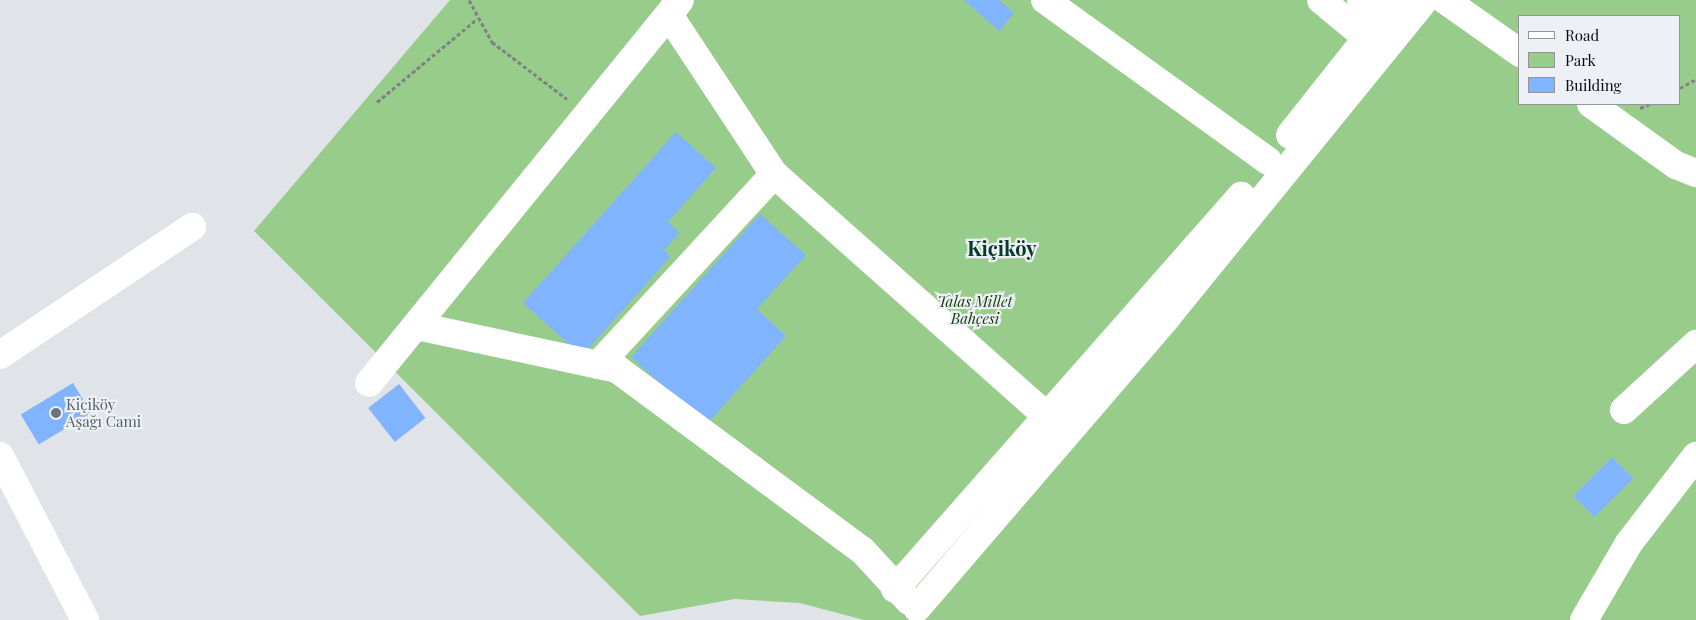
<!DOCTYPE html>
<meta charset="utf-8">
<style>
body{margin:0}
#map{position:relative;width:1696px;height:620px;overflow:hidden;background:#e0e3e7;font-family:"Playfair Display",serif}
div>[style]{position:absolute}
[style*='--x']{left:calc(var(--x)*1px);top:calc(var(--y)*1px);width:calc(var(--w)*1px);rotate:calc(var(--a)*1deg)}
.green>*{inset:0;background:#97cc8b}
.building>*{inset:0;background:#81b4fe;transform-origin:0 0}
.path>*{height:3px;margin-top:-1.5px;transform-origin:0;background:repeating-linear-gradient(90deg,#7f8184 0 4px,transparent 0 6.5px)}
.minor>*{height:28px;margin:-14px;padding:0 14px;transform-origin:14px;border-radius:14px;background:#fff}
.dots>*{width:14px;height:14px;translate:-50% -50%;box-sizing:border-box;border:2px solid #edf0f5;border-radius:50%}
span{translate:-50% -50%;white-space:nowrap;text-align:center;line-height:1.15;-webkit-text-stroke:4.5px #edf0f5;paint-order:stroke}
.park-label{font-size:15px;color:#143c08;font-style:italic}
.worship-label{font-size:15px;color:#5b616d}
.left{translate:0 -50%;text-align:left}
.district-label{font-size:20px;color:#073a2a;font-weight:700}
.legend{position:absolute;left:1518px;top:15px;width:162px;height:90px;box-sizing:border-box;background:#edf0f5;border:1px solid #939598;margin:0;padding:6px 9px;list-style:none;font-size:15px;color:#0b0c0d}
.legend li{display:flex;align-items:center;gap:10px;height:25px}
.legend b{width:25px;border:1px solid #939598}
</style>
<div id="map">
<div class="green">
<i style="clip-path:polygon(evenodd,450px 0,1696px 0,1696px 620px,864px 620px,800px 603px,735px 599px,640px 616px,254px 231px,450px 0,1520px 16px,1680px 16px,1680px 104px,1520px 104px,1520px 16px)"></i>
</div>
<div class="building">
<i style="clip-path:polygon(964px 0,999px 0,1014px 13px,999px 31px)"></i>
<i style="clip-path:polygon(676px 132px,716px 168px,668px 222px,680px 233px,664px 250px,671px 256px,582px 356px,523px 303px)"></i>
<i style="clip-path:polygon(760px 214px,806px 255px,757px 309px,786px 336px,706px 425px,631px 357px)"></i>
<i style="left:73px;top:383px;width:35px;height:61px;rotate:59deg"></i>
<i style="left:399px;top:384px;width:43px;height:39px;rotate:52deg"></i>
<i style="left:1612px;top:457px;width:30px;height:55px;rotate:45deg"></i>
</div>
<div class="path">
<i style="--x:469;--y:0;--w:48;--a:61.3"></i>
<i style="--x:492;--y:42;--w:94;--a:37.2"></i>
<i style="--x:1680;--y:88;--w:18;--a:-29"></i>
<i style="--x:377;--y:102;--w:130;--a:-39.7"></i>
<i style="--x:1640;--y:108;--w:11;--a:-22"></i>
</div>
<div class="minor">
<i style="--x:1045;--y:0;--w:275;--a:35.8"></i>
<i style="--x:1321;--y:0;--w:60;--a:39.6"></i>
<i style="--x:1361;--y:0;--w:28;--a:39"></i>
<i style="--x:1445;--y:0;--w:92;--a:35.2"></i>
<i style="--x:669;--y:15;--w:191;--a:56.6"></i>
<i style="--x:1591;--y:104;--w:105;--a:35.7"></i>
<i style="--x:1676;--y:165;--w:22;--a:22"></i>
<i style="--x:1290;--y:135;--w:172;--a:-51.6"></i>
<i style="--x:417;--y:326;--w:205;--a:12.1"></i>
<i style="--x:617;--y:369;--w:305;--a:36.5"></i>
<i style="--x:862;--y:550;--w:69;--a:47.3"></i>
<i style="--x:0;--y:355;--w:231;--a:-33.7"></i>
<i style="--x:598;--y:365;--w:260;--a:-47.3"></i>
<i style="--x:774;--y:174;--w:365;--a:41.6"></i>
<i style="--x:369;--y:383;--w:493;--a:-50.9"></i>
<i style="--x:1624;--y:410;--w:98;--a:-42.5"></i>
<i style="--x:0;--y:456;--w:185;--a:62.6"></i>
<i style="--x:895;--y:589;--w:524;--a:-48.64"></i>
<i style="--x:917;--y:608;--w:384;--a:-49.3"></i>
<i style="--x:1167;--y:317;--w:409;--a:-50.9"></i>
<i style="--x:1584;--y:620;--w:89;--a:-59.7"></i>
<i style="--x:1629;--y:543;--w:110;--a:-52.4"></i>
</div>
<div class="dots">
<i style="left:56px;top:413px;background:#6b7280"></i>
</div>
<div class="park-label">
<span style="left:975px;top:310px">Talas Millet<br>Bahçesi</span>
</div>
<div class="worship-label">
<span class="left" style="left:66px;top:413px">Kiçiköy<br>Aşağı Cami</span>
</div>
<div class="district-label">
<span style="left:1002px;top:247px">Kiçiköy</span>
</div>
<ul class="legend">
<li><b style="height:6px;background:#fff"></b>Road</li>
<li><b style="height:14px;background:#97cc8b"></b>Park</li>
<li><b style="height:14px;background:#81b4fe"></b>Building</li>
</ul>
</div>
